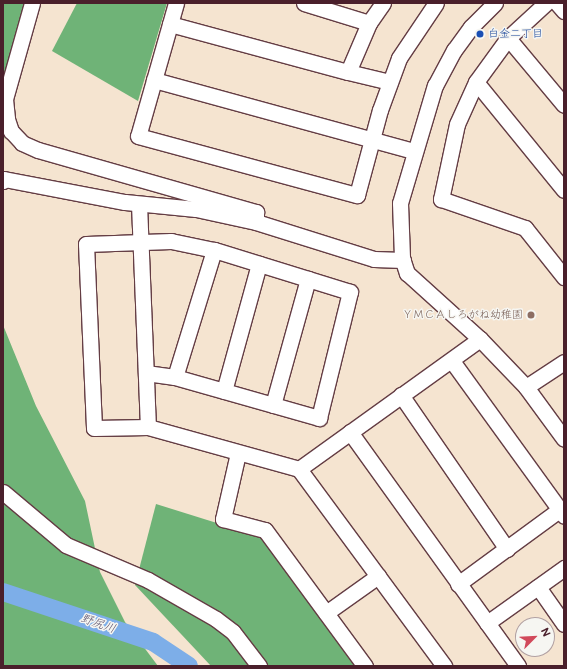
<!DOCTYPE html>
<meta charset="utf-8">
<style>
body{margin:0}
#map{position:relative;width:567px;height:669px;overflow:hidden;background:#f5e4d0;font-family:"Balsamiq Sans","Klee One",sans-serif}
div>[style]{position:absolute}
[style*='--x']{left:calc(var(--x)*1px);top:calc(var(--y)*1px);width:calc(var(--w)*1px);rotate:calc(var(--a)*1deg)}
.forest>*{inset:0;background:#6fb377}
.river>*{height:18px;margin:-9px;padding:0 9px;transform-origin:9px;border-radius:9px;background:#7daee8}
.roads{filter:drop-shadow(1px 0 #643d44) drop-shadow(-1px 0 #643d44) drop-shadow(0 1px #643d44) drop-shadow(0 -1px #643d44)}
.minor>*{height:15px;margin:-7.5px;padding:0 7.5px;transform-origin:7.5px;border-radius:7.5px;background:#fff}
.dots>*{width:11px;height:11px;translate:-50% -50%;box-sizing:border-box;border:2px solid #f6f6f2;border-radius:50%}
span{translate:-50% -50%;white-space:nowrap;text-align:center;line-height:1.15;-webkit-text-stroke:3px #f6f6f2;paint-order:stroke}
.transit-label{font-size:11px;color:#164399}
.left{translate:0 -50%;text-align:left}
.education-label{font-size:11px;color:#785e54}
.right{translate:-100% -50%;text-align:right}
.water-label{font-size:12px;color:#5c516d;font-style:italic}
.frame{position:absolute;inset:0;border:4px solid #4a1f2b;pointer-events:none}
.north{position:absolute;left:515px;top:617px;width:40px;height:40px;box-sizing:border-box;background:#f6f6f2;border:1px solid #b1a0a2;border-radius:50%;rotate:66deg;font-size:11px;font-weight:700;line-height:16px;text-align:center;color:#4a1f2b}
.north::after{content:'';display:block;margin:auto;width:14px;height:18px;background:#d1495b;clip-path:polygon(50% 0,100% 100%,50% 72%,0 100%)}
</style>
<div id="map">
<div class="forest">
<i style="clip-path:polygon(3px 3px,36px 3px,3px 144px)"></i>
<i style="clip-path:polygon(77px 3px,167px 3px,138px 101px,52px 51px)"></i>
<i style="clip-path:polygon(3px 325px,36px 406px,85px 501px,100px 572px,125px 622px,158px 666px,3px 666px)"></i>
<i style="clip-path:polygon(156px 504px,262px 537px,358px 666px,211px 666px,135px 585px)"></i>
</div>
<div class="river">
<i style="--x:3;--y:592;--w:158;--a:18.4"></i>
<i style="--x:153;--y:642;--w:43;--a:33.7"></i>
</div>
<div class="roads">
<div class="minor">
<i style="--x:32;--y:3;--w:100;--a:105.7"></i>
<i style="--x:5;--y:99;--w:20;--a:84"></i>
<i style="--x:7;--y:119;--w:13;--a:72"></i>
<i style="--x:11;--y:131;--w:16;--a:47"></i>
<i style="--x:22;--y:143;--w:17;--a:24"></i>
<i style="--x:38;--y:150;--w:227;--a:15.9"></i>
<i style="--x:256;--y:212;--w:8;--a:90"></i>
<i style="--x:176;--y:3;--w:138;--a:105.9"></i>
<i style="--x:138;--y:136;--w:227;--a:15.1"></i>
<i style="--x:357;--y:195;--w:88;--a:-74.9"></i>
<i style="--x:380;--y:110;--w:55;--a:-69.9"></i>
<i style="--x:399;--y:58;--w:66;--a:-56.1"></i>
<i style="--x:304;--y:3;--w:68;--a:17.1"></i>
<i style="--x:383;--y:3;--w:24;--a:125"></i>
<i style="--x:369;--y:23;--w:53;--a:113.2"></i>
<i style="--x:348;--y:72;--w:43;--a:13.4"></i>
<i style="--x:495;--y:3;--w:34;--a:135"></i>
<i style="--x:471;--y:27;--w:29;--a:126"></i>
<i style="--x:454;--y:50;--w:40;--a:118"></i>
<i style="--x:435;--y:85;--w:123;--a:106.5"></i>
<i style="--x:400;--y:203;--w:55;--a:87.9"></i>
<i style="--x:402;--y:258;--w:16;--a:72"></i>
<i style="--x:407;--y:273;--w:98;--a:42.1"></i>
<i style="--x:480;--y:339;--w:66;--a:46.2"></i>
<i style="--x:526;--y:387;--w:64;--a:53.8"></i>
<i style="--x:546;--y:3;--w:52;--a:137.4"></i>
<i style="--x:508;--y:38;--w:54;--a:126"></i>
<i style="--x:476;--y:82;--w:46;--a:114.3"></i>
<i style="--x:457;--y:124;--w:77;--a:102"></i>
<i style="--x:441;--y:199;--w:89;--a:19"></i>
<i style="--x:525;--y:228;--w:63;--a:51.5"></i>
<i style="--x:557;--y:3;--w:11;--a:49"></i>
<i style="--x:170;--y:24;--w:184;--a:15.1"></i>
<i style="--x:508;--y:38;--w:87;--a:50.1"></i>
<i style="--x:154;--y:80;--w:270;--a:15.3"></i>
<i style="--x:476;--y:82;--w:139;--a:50.8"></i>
<i style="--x:3;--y:181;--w:2;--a:-63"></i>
<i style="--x:4;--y:179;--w:123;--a:10.8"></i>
<i style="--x:125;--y:202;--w:71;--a:5.6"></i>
<i style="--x:196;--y:209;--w:61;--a:12.2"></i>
<i style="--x:256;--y:222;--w:124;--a:17.4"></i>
<i style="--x:374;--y:259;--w:29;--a:2"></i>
<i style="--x:139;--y:204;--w:223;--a:87.7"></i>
<i style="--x:148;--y:427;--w:157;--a:15.5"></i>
<i style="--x:299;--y:469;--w:223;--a:-35.7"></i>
<i style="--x:452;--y:361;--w:191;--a:54.1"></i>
<i style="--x:146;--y:373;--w:29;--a:8"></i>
<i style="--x:175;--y:377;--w:150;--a:15.9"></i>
<i style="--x:319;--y:418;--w:130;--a:-76.2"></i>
<i style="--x:350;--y:292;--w:142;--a:-162.8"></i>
<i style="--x:214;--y:250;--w:44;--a:-168.2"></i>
<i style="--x:171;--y:241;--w:85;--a:178"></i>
<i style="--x:86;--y:244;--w:184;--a:87.5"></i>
<i style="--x:94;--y:428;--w:54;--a:-1.1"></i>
<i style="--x:175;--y:377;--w:133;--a:-72.9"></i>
<i style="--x:526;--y:387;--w:45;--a:-33.3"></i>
<i style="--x:224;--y:391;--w:132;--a:-74.6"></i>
<i style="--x:401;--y:395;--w:187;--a:55.5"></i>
<i style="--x:273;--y:405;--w:131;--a:-74.5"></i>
<i style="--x:350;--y:432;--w:288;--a:54.3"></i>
<i style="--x:238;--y:453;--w:68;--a:102.8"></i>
<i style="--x:223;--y:519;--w:43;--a:14.7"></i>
<i style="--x:265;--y:530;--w:169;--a:53.7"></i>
<i style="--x:299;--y:469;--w:245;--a:53.6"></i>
<i style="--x:3;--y:492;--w:82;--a:40.1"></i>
<i style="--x:66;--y:545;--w:89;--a:23.1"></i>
<i style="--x:148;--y:580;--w:78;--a:29.8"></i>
<i style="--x:216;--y:619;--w:21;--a:37"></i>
<i style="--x:233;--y:632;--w:43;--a:52.6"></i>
<i style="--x:458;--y:584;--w:125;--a:-36.2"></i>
<i style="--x:538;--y:587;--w:45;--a:54.9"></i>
<i style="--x:326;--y:613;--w:64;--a:-35.4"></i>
<i style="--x:487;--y:623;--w:95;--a:-35.5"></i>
</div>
</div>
<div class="dots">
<i style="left:480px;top:34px;background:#1a4fb4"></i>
<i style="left:531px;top:315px;background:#8d6e63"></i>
</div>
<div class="transit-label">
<span class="left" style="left:488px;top:34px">白金二丁目</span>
</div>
<div class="education-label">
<span class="right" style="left:523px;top:315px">ＹＭＣＡしろがね幼稚園</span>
</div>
<div class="water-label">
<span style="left:98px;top:624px;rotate:19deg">野尻川</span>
</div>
<div class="frame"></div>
<div class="north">N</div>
</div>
